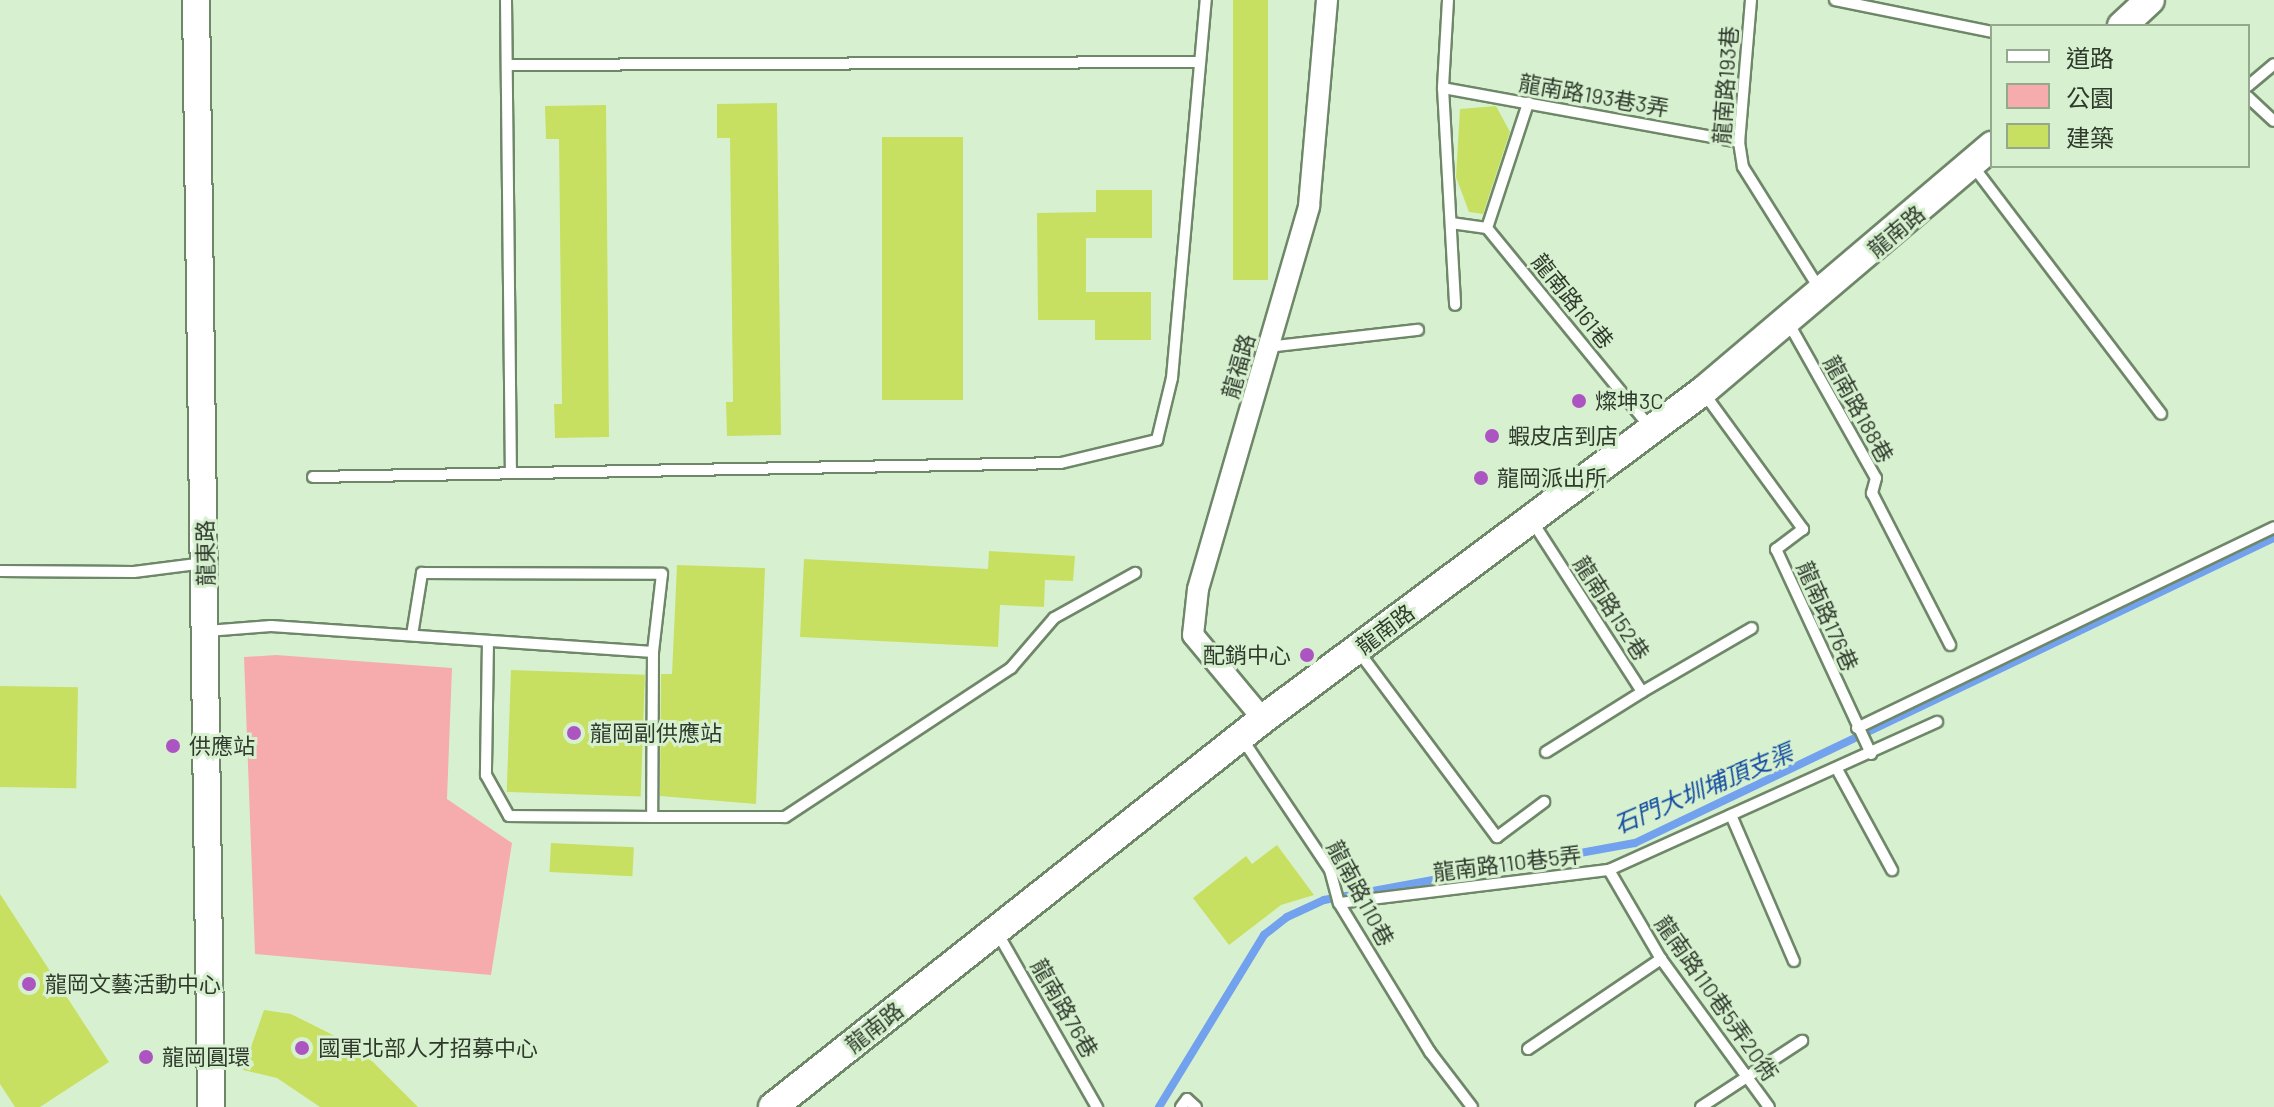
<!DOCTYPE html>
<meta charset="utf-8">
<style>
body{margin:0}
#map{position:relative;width:2274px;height:1107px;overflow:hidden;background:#d7f1d0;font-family:Barlow,"Noto Sans TC",sans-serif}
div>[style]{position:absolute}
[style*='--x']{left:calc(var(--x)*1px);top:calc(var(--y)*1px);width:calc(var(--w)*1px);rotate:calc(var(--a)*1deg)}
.green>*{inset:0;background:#f6acac}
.stream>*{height:8px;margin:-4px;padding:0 4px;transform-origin:4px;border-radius:4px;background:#72a2ee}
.building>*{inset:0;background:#c7e061;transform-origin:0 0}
.roads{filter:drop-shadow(2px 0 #6f8769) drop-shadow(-2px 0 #6f8769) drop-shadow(0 2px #6f8769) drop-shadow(0 -2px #6f8769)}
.service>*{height:10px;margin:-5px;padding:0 5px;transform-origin:5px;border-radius:5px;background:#fff}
.minor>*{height:20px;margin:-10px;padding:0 10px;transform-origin:10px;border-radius:10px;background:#fff}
.tertiary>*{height:26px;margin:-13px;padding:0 13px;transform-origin:13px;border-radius:13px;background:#fff}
.secondary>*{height:28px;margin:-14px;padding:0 14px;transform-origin:14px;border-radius:14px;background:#fff}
.dots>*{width:22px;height:22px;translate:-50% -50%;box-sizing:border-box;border:4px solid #d7f1d0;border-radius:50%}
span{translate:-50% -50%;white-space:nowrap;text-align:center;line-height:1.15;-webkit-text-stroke:6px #d7f1d0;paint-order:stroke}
.street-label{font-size:22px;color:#2f3a2c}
.poi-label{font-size:22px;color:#2f3a2c}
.left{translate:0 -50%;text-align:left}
.right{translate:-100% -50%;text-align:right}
.water-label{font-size:24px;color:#144ca0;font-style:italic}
.legend{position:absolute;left:1990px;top:24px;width:260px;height:144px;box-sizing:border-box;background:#d7f1d0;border:2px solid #94a88e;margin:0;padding:10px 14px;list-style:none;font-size:24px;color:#2f3a2c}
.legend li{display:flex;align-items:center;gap:16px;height:40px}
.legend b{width:40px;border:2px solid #94a88e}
</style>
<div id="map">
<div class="green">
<i style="clip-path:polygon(276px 655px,452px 668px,447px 799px,512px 843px,491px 975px,255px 954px,244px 657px)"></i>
</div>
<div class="stream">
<i style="--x:1159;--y:1107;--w:202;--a:-58.6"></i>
<i style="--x:1264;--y:935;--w:29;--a:-38"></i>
<i style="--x:1287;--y:917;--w:41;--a:-24.7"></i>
<i style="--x:1324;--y:900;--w:316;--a:-10.4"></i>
<i style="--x:1635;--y:843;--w:708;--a:-25.52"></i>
</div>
<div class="building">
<i style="left:1233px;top:0;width:35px;height:280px"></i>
<i style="clip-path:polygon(777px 103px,781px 435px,727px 436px,726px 402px,733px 402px,730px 138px,717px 138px,717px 104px)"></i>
<i style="clip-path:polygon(606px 105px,609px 437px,555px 438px,554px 404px,562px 404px,559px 139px,546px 139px,545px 106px)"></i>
<i style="clip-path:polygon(1496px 106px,1510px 132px,1483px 214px,1469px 212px,1456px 177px,1460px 109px)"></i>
<i style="left:882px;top:137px;width:81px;height:263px"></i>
<i style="clip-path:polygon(1096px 190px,1152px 190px,1152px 238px,1086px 238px,1086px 292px,1151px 292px,1151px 340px,1095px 340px,1095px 320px,1038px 320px,1037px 213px,1096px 212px)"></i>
<i style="clip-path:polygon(989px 551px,1075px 556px,1073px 581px,1045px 580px,1044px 607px,1000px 605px,998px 647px,800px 637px,804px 559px,988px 569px)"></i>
<i style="clip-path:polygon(677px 565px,765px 568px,756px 804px,660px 796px,661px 674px,672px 674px)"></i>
<i style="left:511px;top:670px;width:134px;height:122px;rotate:2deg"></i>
<i style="left:0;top:686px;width:78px;height:101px;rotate:1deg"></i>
<i style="left:551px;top:843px;width:83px;height:29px;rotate:3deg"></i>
<i style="clip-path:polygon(1277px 845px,1314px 895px,1281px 905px,1229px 945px,1193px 898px,1246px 856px,1252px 864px)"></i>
<i style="clip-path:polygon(0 894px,109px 1062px,40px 1107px,15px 1107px,0 1084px)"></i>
<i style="clip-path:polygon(264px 1010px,291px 1014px,333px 1035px,373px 1062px,418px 1107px,320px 1107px,277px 1078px,243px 1070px)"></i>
</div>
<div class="roads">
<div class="service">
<i style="--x:506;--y:0;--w:473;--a:89.4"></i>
<i style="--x:1448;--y:0;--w:88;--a:93.3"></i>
<i style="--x:1443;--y:88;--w:217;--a:86.8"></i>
<i style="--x:1751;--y:0;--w:143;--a:94.8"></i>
<i style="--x:1739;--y:142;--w:25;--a:81"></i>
<i style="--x:1743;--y:167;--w:143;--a:57.9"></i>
<i style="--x:1835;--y:0;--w:160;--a:11.5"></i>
<i style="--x:507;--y:65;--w:693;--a:-0.25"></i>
<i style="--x:2248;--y:86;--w:34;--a:-40"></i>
<i style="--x:1443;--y:88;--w:301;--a:10.3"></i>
<i style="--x:2248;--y:97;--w:35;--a:43"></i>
<i style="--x:1973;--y:166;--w:311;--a:52.8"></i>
<i style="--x:1451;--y:223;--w:36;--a:8"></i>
<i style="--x:1487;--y:228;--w:257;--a:50.7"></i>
<i style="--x:1487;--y:228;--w:132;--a:-71.8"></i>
<i style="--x:1788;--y:322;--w:179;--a:60.6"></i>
<i style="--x:1876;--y:478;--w:16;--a:105"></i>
<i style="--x:1872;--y:493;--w:171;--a:62.8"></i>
<i style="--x:1268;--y:347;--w:151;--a:-6.5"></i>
<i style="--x:1703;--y:392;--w:170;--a:53.9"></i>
<i style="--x:1803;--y:529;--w:34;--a:143"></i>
<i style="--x:1776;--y:549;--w:226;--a:65.1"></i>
<i style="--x:313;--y:477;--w:748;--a:-1.07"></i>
<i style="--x:1061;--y:463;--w:99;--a:-13.5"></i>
<i style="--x:1157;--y:440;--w:64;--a:-76.4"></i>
<i style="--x:1172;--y:378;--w:380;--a:-84.9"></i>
<i style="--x:1532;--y:521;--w:203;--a:57.2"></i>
<i style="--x:1642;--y:692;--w:127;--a:-30.2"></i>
<i style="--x:0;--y:571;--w:134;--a:0.4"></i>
<i style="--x:134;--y:572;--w:71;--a:-7.3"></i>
<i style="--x:207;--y:631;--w:64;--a:-4.5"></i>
<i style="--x:271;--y:626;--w:383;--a:3.9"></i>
<i style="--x:653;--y:652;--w:165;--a:90.3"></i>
<i style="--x:652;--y:817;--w:133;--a:0"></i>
<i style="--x:785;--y:817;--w:271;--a:-33.4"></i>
<i style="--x:1011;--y:668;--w:66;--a:-49.3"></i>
<i style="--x:1054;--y:618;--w:93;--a:-29.1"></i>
<i style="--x:412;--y:635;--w:63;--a:-80.8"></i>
<i style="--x:422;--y:573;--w:240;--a:0.2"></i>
<i style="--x:662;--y:574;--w:79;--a:96.6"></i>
<i style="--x:488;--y:641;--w:134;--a:90.9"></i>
<i style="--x:486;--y:775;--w:47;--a:60.7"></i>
<i style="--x:509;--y:816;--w:143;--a:0.4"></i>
<i style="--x:1359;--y:652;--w:231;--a:53.3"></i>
<i style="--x:1497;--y:837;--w:59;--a:-36.7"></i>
<i style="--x:1857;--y:728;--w:463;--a:-25.7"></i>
<i style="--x:1241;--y:737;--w:160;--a:56.2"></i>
<i style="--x:1330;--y:870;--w:34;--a:75"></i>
<i style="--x:1339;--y:903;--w:175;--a:58.6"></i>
<i style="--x:1430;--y:1052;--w:69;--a:52.6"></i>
<i style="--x:1546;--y:752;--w:113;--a:-32"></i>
<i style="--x:1838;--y:771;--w:113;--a:61.4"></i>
<i style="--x:1731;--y:815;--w:159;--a:66.7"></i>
<i style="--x:1609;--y:870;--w:103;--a:59.7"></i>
<i style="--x:1661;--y:959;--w:183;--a:53.9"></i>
<i style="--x:1339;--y:903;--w:272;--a:-7"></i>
<i style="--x:1609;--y:870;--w:360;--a:-24.3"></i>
<i style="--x:997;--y:932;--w:202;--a:60.3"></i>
<i style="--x:1528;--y:1049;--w:161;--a:-34.1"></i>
<i style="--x:1181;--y:1107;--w:10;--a:-53"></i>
<i style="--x:1187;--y:1099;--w:12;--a:42"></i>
<i style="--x:1701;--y:1107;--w:121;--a:-33.2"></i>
</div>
<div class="minor">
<i style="--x:1263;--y:719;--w:109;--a:-129.8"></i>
<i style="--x:1193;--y:635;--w:46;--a:-83.8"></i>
<i style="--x:1198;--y:589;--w:399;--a:-73.8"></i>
<i style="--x:1309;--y:206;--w:207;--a:-85"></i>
</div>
<div class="tertiary">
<i style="--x:196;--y:0;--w:1107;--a:89.22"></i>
</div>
<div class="secondary">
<i style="--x:2122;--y:26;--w:38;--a:-43"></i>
<i style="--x:773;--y:1107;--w:625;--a:-38.37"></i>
<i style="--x:1263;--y:719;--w:549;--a:-36.7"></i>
<i style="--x:1703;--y:391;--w:379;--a:-40.3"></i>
</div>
</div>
<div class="dots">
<i style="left:1579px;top:401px;background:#ac55c2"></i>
<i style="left:1492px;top:436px;background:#ac55c2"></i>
<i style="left:1481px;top:478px;background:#ac55c2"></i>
<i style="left:1307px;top:655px;background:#ac55c2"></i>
<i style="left:574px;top:733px;background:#ac55c2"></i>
<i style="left:173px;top:746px;background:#ac55c2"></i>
<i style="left:29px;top:984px;background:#ac55c2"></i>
<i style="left:302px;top:1048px;background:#ac55c2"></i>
<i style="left:146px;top:1057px;background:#ac55c2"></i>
</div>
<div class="street-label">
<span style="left:1725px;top:85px;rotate:-86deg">龍南路193巷</span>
<span style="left:1594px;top:95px;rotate:10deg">龍南路193巷3弄</span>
<span style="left:1896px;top:231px;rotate:-40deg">龍南路</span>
<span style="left:1573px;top:301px;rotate:51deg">龍南路161巷</span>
<span style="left:1238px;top:366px;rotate:-74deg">龍福路</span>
<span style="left:1859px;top:409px;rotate:61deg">龍南路188巷</span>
<span style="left:205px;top:553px;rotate:-91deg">龍東路</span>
<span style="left:1612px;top:608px;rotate:57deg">龍南路152巷</span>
<span style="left:1828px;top:616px;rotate:66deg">龍南路176巷</span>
<span style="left:1385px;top:629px;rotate:-37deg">龍南路</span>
<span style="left:1507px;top:863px;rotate:-7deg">龍南路110巷5弄</span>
<span style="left:1361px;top:893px;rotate:62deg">龍南路110巷</span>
<span style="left:1717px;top:998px;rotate:55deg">龍南路110巷5弄20衖</span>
<span style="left:1065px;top:1008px;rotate:60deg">龍南路76巷</span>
<span style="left:874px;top:1027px;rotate:-38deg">龍南路</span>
</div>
<div class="poi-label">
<span class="left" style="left:1595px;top:401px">燦坤3C</span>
<span class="left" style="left:1508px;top:436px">蝦皮店到店</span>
<span class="left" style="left:1497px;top:478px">龍岡派出所</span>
<span class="right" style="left:1291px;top:655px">配銷中心</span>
<span class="left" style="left:590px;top:733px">龍岡副供應站</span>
<span class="left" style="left:189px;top:746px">供應站</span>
<span class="left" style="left:45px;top:984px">龍岡文藝活動中心</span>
<span class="left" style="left:318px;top:1048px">國軍北部人才招募中心</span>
<span class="left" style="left:162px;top:1057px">龍岡圓環</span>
</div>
<div class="water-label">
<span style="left:1703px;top:788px;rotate:-23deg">石門大圳埔頂支渠</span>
</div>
<ul class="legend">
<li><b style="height:10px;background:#fff"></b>道路</li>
<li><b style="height:22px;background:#f6acac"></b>公園</li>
<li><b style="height:22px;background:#c7e061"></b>建築</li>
</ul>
</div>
